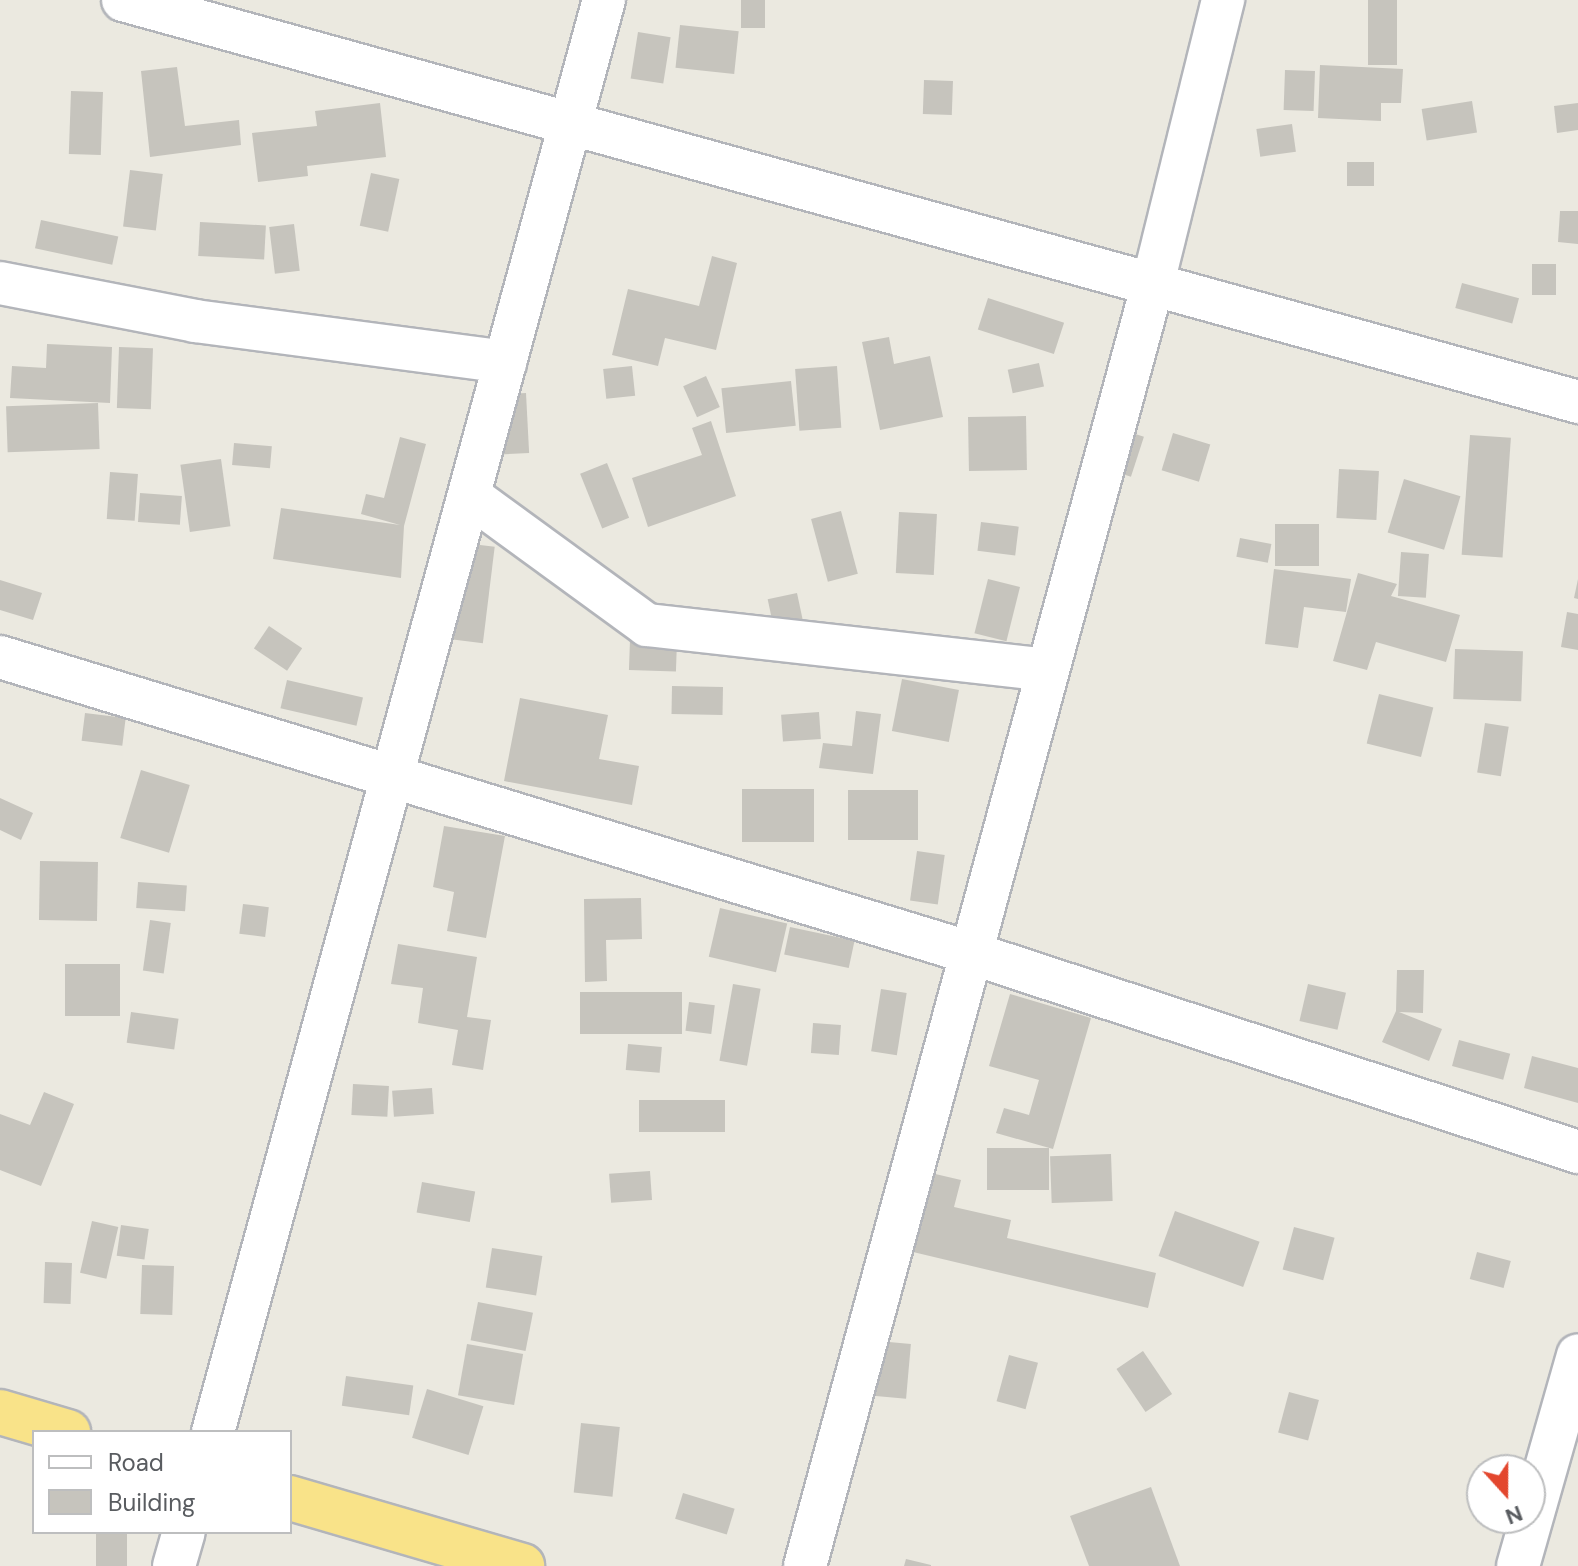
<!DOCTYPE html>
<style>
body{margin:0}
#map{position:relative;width:1578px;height:1566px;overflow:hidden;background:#ebe9e0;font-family:"DM Sans",sans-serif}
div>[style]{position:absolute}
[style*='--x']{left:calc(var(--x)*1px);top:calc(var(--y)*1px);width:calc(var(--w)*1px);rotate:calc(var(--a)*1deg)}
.building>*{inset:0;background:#c6c4bd;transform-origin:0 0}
.roads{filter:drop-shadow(2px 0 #b3b5ba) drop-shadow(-2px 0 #b3b5ba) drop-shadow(0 2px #b3b5ba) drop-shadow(0 -2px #b3b5ba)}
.street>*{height:42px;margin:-21px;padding:0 21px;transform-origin:21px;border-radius:21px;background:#fff}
.highway>*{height:44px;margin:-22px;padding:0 22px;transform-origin:22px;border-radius:22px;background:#f9e389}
span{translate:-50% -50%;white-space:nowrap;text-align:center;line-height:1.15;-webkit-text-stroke:6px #fff;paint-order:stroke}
.legend{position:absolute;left:32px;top:1430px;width:260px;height:104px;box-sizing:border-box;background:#fff;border:2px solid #bdbebf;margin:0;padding:10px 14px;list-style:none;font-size:24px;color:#595c60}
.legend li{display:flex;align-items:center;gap:16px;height:40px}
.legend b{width:40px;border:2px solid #bdbebf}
.north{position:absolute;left:1466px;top:1454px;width:80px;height:80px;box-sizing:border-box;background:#fff;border:2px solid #bdbebf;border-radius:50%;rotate:159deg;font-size:22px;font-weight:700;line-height:32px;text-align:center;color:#595c60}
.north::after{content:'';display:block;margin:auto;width:28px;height:36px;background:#e3472e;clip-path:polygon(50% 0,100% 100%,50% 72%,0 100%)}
</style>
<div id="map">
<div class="building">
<i style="left:741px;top:0;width:24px;height:28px"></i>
<i style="left:1368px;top:0;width:29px;height:65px"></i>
<i style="left:680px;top:25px;width:59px;height:43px;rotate:6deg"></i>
<i style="left:638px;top:32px;width:33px;height:47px;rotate:9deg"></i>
<i style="clip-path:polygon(1320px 65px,1403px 69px,1401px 103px,1381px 103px,1381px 121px,1318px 118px)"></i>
<i style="clip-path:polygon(177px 67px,185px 126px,239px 120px,241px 145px,150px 157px,141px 71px)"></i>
<i style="left:1285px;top:70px;width:30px;height:40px;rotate:2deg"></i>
<i style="left:924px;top:80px;width:29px;height:34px;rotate:2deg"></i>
<i style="left:71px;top:91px;width:32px;height:63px;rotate:2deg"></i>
<i style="left:1472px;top:101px;width:32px;height:51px;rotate:81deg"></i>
<i style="clip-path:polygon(380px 103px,386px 157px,307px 166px,308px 176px,258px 182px,252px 133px,317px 126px,315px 111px)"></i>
<i style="clip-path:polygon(1578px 103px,1578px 130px,1557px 133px,1554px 106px)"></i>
<i style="left:1292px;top:124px;width:28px;height:36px;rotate:82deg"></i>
<i style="left:1347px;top:162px;width:27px;height:24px"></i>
<i style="left:130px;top:170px;width:33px;height:57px;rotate:7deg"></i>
<i style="left:371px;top:173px;width:29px;height:54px;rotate:12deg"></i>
<i style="clip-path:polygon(1560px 211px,1578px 211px,1578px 244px,1558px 242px)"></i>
<i style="left:41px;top:220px;width:79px;height:29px;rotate:12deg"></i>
<i style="left:200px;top:222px;width:66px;height:34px;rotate:3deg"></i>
<i style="left:294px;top:224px;width:47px;height:25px;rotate:83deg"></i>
<i style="clip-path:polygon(712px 256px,737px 263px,716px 350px,665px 338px,658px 366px,612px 355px,628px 289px,699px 306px)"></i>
<i style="left:1532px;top:264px;width:24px;height:31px"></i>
<i style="left:1462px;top:283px;width:59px;height:26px;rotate:15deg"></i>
<i style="left:988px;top:298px;width:80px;height:33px;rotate:18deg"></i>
<i style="clip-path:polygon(889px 337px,894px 364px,930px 356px,943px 417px,880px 430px,862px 342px)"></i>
<i style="clip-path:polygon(47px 344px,112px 347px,110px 403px,10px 398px,12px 366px,46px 368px)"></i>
<i style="left:119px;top:347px;width:34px;height:61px;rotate:2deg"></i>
<i style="left:1039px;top:363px;width:24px;height:32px;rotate:78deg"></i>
<i style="left:632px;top:366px;width:30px;height:29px;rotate:84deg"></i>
<i style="left:837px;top:366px;width:62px;height:42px;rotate:86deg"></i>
<i style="left:706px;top:376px;width:34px;height:25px;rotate:66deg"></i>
<i style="left:791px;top:381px;width:45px;height:70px;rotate:84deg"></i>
<i style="left:526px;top:393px;width:60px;height:34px;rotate:87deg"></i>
<i style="left:98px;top:403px;width:46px;height:92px;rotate:88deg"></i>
<i style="left:1026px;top:416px;width:54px;height:58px;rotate:89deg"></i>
<i style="clip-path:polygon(711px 421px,736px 496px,648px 527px,632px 478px,702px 455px,692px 428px)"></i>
<i style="left:1123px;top:430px;width:22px;height:42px;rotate:18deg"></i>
<i style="left:1173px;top:433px;width:39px;height:39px;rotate:17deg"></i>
<i style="left:1470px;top:435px;width:41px;height:120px;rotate:4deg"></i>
<i style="clip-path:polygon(400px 437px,426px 444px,404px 526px,401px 578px,273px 559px,281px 508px,400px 525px,361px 514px,366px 494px,384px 498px)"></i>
<i style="left:234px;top:443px;width:38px;height:22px;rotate:5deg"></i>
<i style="left:221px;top:459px;width:68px;height:41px;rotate:82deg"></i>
<i style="left:607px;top:463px;width:59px;height:29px;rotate:68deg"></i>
<i style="left:1339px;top:469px;width:40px;height:49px;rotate:3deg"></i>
<i style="left:110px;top:472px;width:28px;height:47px;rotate:4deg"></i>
<i style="left:1404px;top:479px;width:59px;height:56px;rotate:17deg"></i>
<i style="left:140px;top:493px;width:42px;height:29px;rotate:4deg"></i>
<i style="left:841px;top:511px;width:65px;height:31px;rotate:75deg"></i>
<i style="left:899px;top:512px;width:38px;height:61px;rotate:3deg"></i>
<i style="left:981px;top:522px;width:38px;height:29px;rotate:7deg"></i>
<i style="left:1275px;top:524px;width:44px;height:42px"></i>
<i style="left:1240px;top:538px;width:32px;height:19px;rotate:11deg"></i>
<i style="left:455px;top:542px;width:40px;height:97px;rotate:7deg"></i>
<i style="left:1401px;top:552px;width:28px;height:44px;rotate:4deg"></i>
<i style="clip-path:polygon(1274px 569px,1351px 579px,1346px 612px,1304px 607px,1298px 648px,1265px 644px)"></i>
<i style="clip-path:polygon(1358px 573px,1397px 584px,1391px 596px,1460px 615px,1446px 662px,1376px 642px,1367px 670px,1333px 661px)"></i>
<i style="left:988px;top:579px;width:33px;height:56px;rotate:14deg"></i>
<i style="clip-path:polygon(1578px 579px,1578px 599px,1574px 598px)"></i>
<i style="clip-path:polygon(0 580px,42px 593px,33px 620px,0 610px)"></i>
<i style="left:797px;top:593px;width:30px;height:30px;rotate:78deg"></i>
<i style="clip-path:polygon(1567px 612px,1578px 614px,1578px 650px,1561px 647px)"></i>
<i style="left:269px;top:626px;width:40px;height:27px;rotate:34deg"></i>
<i style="left:630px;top:640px;width:47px;height:30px;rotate:2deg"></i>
<i style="left:1455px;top:649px;width:68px;height:50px;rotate:2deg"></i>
<i style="left:902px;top:679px;width:58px;height:53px;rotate:11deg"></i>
<i style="left:287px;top:680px;width:78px;height:29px;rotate:13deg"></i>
<i style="left:672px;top:686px;width:51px;height:28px;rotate:1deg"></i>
<i style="left:1379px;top:694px;width:56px;height:51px;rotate:14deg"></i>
<i style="clip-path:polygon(520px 698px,608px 715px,599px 759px,639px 766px,632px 805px,504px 781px)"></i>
<i style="clip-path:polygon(856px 711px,881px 714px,873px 774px,819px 768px,823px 743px,852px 746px)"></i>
<i style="left:819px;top:712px;width:27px;height:38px;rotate:86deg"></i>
<i style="left:85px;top:713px;width:41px;height:28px;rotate:7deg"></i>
<i style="left:1485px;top:723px;width:24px;height:50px;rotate:9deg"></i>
<i style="left:141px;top:770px;width:51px;height:71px;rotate:17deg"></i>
<i style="left:742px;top:789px;width:72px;height:53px"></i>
<i style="left:848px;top:790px;width:70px;height:50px"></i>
<i style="clip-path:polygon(0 798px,33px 813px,21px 840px,0 830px)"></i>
<i style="clip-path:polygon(444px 826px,505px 836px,486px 938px,447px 931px,454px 892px,433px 887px)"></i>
<i style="left:917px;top:851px;width:28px;height:50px;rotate:8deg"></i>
<i style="left:40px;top:861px;width:58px;height:59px;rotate:1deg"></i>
<i style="left:138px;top:882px;width:49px;height:26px;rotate:4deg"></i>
<i style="clip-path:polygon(641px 898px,642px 939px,606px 940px,607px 981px,585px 982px,584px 899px)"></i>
<i style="left:243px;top:904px;width:26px;height:30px;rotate:7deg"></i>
<i style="left:720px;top:908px;width:69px;height:50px;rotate:13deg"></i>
<i style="left:150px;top:920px;width:21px;height:51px;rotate:8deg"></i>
<i style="left:790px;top:927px;width:66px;height:28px;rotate:12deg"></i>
<i style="clip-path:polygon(398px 944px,477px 957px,467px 1017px,491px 1020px,483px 1070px,452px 1065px,458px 1030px,418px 1023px,423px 988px,391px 984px)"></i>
<i style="left:65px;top:964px;width:55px;height:52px"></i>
<i style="clip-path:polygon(1397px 970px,1424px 970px,1423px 1013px,1399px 1012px,1442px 1029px,1429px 1061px,1382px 1042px,1396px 1011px)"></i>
<i style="left:733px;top:984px;width:28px;height:78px;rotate:10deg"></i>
<i style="left:1308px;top:984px;width:39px;height:38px;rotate:13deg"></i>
<i style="left:881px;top:989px;width:26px;height:63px;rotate:9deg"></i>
<i style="left:580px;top:992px;width:102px;height:42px"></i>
<i style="clip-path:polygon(1010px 994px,1091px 1018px,1053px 1149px,996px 1133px,1004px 1108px,1029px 1115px,1039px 1080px,989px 1066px)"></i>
<i style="left:689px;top:1002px;width:26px;height:29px;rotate:7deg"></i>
<i style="left:131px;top:1012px;width:48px;height:31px;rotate:8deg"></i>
<i style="left:813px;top:1023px;width:28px;height:30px;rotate:4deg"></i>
<i style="left:1459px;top:1040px;width:53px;height:27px;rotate:15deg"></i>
<i style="left:628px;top:1044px;width:34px;height:26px;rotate:5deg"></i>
<i style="clip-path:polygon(1532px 1056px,1578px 1068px,1578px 1103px,1524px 1088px)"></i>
<i style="left:353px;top:1084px;width:36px;height:31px;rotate:3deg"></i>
<i style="left:432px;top:1088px;width:26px;height:40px;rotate:86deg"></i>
<i style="clip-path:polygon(44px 1092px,74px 1104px,41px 1186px,0 1170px,0 1114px,30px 1125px)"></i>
<i style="left:725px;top:1100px;width:32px;height:86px;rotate:90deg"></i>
<i style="left:987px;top:1148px;width:62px;height:42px"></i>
<i style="left:1111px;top:1154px;width:47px;height:61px;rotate:88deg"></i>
<i style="left:650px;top:1171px;width:29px;height:41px;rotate:86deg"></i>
<i style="clip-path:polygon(931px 1173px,961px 1180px,954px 1207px,1011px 1220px,1007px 1238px,1156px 1273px,1148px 1308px,913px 1252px)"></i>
<i style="left:422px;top:1182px;width:54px;height:31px;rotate:10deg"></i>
<i style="left:1175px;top:1211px;width:90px;height:48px;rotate:20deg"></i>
<i style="left:92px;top:1221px;width:27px;height:53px;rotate:13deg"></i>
<i style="left:121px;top:1225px;width:28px;height:31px;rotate:8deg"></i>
<i style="left:1294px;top:1227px;width:42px;height:44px;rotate:15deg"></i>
<i style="left:492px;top:1248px;width:51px;height:40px;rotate:9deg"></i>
<i style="left:1477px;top:1252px;width:35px;height:28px;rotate:15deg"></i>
<i style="left:45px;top:1262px;width:27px;height:41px;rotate:2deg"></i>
<i style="left:142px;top:1265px;width:32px;height:49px;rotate:2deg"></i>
<i style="left:478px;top:1302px;width:56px;height:39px;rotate:11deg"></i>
<i style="left:878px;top:1341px;width:33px;height:55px;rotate:5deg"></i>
<i style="left:467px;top:1344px;width:57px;height:52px;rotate:10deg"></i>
<i style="left:1143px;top:1351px;width:52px;height:32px;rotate:56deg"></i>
<i style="left:1009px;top:1355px;width:30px;height:48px;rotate:15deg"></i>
<i style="left:346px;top:1376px;width:68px;height:30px;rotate:8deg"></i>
<i style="left:427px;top:1389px;width:59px;height:51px;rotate:17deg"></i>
<i style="left:1289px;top:1392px;width:31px;height:42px;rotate:15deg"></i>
<i style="left:581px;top:1423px;width:39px;height:70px;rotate:6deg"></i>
<i style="clip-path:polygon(1151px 1487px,1180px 1566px,1089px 1566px,1070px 1516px)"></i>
<i style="left:683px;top:1493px;width:54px;height:27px;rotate:17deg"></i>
<i style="left:96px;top:1532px;width:31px;height:34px"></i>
<i style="clip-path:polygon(906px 1559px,931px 1565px,931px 1566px,904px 1566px)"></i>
</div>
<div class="roads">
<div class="street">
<i style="--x:123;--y:0;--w:1510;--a:15.44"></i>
<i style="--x:0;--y:283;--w:199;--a:11"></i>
<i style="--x:195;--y:321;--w:313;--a:7.5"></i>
<i style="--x:470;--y:496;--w:219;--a:36.1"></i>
<i style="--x:647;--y:625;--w:402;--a:6.4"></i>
<i style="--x:0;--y:657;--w:1012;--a:16.95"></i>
<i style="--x:968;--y:952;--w:642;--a:18.15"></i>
<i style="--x:213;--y:1432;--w:1484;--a:-74.73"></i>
<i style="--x:174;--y:1566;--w:35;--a:-74"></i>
<i style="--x:805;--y:1566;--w:1325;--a:-74.82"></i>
<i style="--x:1152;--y:287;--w:296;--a:-76.1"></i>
<i style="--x:1518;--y:1566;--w:219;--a:-74.1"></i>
</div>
<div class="highway">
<i style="--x:0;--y:1412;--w:71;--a:16.4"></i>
<i style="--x:290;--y:1498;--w:242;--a:16.3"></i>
</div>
</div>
<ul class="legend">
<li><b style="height:10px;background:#fff"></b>Road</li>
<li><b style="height:22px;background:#c6c4bd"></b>Building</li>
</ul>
<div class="north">N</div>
</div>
